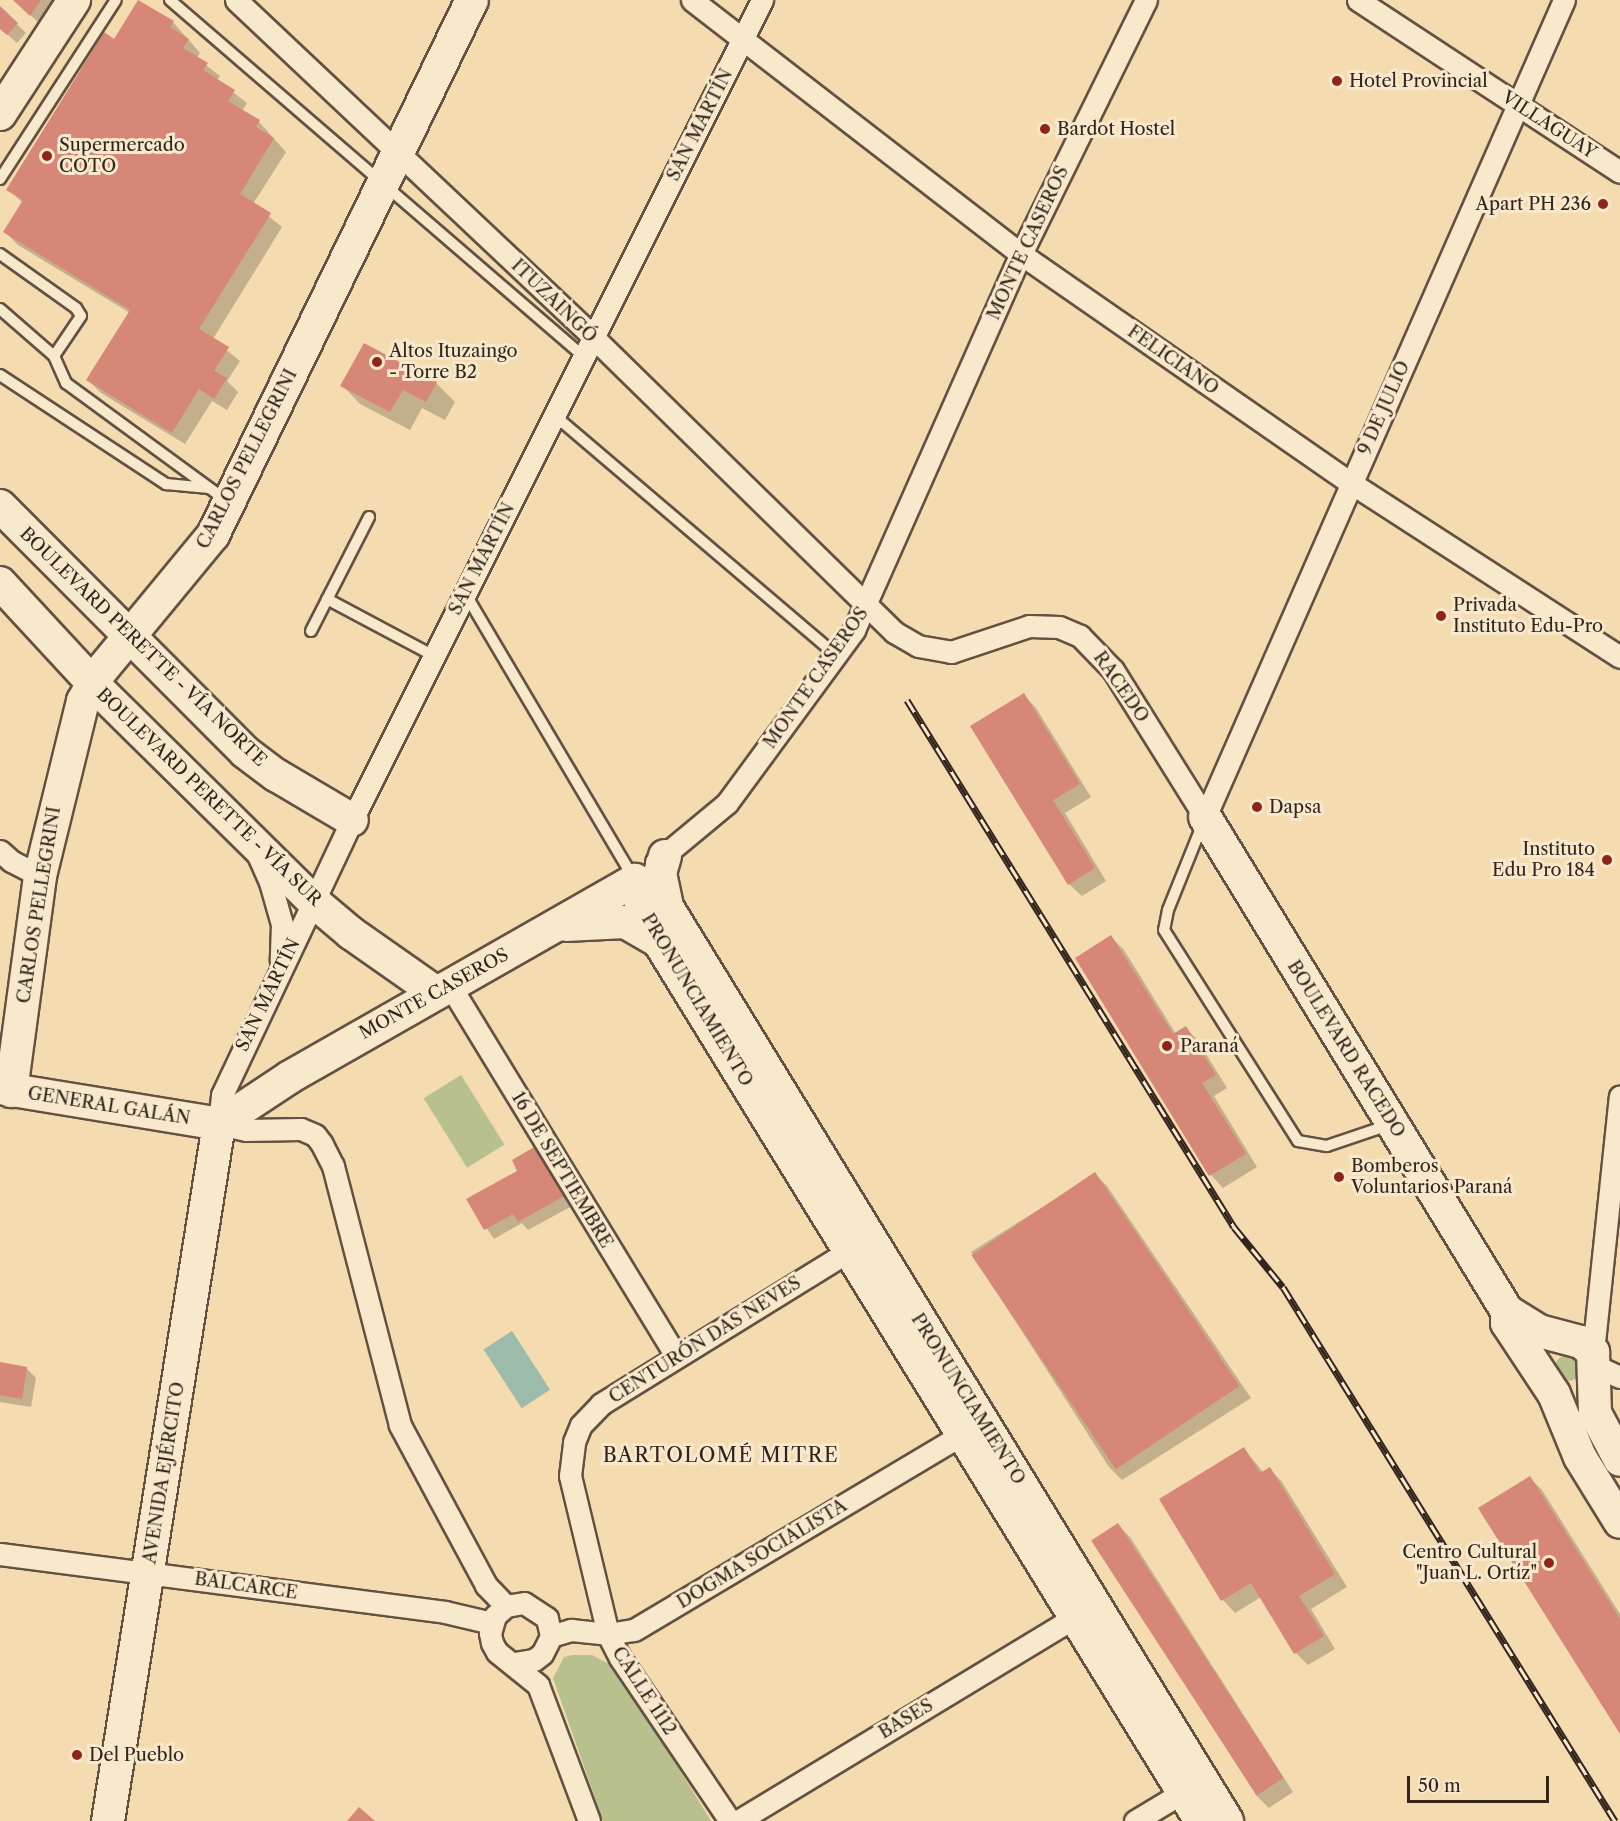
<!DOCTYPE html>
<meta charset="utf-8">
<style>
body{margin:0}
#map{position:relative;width:1620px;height:1821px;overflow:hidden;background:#f4dbb0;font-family:"Libre Caslon Text",serif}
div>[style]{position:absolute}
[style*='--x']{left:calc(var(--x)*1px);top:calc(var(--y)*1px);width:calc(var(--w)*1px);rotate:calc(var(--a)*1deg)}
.green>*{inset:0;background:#b8c18e;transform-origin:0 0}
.round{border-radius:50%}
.water>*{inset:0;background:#9cbbaa;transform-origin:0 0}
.shadow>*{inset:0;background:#0003}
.building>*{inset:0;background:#d68777;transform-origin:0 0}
.roads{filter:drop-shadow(2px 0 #635242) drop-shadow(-2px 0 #635242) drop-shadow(0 2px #635242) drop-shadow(0 -2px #635242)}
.lane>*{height:10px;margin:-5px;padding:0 5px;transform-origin:5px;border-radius:5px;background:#f8e8cc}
.street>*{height:21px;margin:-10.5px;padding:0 10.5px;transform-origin:10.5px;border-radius:10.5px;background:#f8e8cc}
.secondary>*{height:32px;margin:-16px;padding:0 16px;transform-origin:16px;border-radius:16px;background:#f8e8cc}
.rail>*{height:7px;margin-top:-3.5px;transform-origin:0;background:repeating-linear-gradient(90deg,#f8e8cc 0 14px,#33251e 0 28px);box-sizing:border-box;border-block:2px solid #33251e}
.dots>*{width:16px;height:16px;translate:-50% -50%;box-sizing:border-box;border:3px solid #f8e8cc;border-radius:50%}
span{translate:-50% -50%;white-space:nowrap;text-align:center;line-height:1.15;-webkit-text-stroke:6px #f8e8cc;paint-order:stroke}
.poi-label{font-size:18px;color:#33251e}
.left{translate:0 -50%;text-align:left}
.right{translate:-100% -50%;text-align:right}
.street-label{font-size:18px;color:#33251e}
.neighbourhood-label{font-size:20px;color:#33251e;letter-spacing:1.5px}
.scale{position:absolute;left:1407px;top:1776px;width:142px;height:27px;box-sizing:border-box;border:3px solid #33251e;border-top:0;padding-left:8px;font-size:18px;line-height:21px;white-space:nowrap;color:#33251e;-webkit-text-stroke:4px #f8e8cc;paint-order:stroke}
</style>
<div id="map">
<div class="green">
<i style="left:461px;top:1075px;width:82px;height:44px;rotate:58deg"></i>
<i class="round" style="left:1555px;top:1355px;width:26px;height:26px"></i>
<i style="clip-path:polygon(573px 1655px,592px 1655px,611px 1665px,625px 1681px,711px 1821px,603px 1821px,553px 1678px,564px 1657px)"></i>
</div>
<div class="water">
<i style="left:512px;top:1331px;width:70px;height:34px;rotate:57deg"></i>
</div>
<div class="shadow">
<i style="clip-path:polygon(14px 0,56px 0,40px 24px)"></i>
<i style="clip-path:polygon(0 8px,26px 33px,17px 43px,0 28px)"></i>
<i style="clip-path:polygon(173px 22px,200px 53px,197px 58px,220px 76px,217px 80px,247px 103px,242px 111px,259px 122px,286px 152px,253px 204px,282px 227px,213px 339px,240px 361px,227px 381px,238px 392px,227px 410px,212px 401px,185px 444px,101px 393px,88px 380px,130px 313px,18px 245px,5px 232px,23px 203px,8px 189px,114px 41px)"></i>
<i style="clip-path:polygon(436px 383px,455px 402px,445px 420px,422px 408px,410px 430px,360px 404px,342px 385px)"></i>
<i style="clip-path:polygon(1024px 695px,1036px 708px,1091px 797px,1065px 813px,1106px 881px,1082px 896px,1069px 884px)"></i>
<i style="clip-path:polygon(1111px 937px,1124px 950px,1176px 1034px,1186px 1028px,1198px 1041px,1227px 1088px,1214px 1096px,1257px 1167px,1223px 1188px,1211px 1175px,1077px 958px)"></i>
<i style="clip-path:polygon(536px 1148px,572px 1206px,528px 1230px,522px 1223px,494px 1239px,468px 1200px,519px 1171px)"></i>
<i style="clip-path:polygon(1095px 1174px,1107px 1186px,1251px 1398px,1122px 1480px,1109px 1467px,971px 1252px)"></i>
<i style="clip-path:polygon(0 1364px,26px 1368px,36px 1378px,31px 1407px,0 1402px)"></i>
<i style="clip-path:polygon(1244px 1449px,1264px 1473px,1270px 1469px,1282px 1482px,1347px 1587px,1311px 1609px,1335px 1649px,1308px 1665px,1296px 1653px,1261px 1597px,1235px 1613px,1223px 1600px,1161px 1499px)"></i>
<i style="clip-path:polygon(1530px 1478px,1542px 1490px,1620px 1614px,1620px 1731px)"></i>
<i style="clip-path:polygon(1118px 1525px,1130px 1537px,1293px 1792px,1269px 1808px,1256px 1795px,1093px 1540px)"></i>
</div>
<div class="building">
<i style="clip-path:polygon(13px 0,41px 0,30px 16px)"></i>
<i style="clip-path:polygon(138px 0,174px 21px,170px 27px,189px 39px,183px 48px,208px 63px,203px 70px,235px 90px,228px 101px,260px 120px,256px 127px,274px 138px,240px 194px,271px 213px,199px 329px,229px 347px,214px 371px,227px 378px,214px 399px,199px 389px,172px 433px,86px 380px,130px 310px,3px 232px,23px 200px,6px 190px,104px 32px,114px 39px)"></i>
<i style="clip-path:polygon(0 6px,18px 23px,7px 35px,0 29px)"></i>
<i style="clip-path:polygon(364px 343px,437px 382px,426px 402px,403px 390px,390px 412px,340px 386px)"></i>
<i style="clip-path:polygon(1024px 693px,1080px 784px,1053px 800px,1095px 868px,1068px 885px,970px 726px)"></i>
<i style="clip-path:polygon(1111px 935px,1173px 1034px,1186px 1026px,1216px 1075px,1202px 1083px,1246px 1154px,1209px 1176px,1075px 958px)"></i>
<i style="clip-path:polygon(536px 1146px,564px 1196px,518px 1222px,513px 1214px,484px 1230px,466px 1199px,517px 1171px,512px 1160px)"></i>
<i style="left:1095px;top:1172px;width:258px;height:149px;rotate:56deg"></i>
<i style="clip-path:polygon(0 1362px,27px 1367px,22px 1399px,0 1395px)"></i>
<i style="clip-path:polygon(1244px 1447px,1260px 1473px,1270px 1467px,1335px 1574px,1299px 1596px,1324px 1636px,1294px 1654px,1251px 1583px,1221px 1601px,1159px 1499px)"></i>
<i style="clip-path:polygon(1530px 1476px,1620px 1619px,1620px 1734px,1478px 1508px)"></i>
<i style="left:1118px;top:1523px;width:304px;height:32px;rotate:57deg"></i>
<i style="clip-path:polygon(359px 1807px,375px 1821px,347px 1821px)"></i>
</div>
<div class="roads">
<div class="lane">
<i style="--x:170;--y:0;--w:545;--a:40.76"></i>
<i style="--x:0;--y:179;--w:213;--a:-57.1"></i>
<i style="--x:0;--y:254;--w:93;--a:35.4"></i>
<i style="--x:76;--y:308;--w:9;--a:58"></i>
<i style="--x:81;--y:316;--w:48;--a:124"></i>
<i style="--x:0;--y:309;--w:72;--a:41"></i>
<i style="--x:54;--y:356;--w:30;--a:66"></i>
<i style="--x:66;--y:383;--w:198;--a:36.2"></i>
<i style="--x:0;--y:375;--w:199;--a:33.3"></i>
<i style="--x:166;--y:484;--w:43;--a:5.3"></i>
<i style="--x:554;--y:415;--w:370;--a:40.4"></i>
<i style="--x:465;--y:593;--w:330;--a:59.4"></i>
<i style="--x:327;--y:599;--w:121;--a:28"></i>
<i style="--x:311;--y:631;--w:128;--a:-63"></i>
<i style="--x:1203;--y:823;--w:94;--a:111.9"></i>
<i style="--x:1168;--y:910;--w:20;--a:101"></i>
<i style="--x:1164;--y:930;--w:250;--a:57.6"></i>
<i style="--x:1298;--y:1141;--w:29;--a:10"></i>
<i style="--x:1327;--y:1146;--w:65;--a:-18.7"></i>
</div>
<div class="street">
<i style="--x:236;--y:0;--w:491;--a:43.3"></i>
<i style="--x:593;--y:337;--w:421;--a:44.4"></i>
<i style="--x:894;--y:632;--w:28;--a:30"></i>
<i style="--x:918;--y:646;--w:34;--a:10"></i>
<i style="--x:951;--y:652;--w:82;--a:-18.4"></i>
<i style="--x:1029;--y:626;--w:30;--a:2"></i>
<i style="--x:1059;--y:627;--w:23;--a:23"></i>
<i style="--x:1080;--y:636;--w:47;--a:45.9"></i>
<i style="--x:1113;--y:670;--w:173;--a:58"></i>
<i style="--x:692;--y:0;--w:416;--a:37.7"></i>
<i style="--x:1021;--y:254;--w:402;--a:34.8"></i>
<i style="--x:1351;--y:483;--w:320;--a:32.9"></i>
<i style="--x:1358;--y:0;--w:313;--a:33.3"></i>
<i style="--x:1205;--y:817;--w:892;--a:-66.28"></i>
<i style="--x:0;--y:851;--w:15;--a:42"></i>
<i style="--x:11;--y:861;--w:33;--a:27"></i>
<i style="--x:258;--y:855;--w:30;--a:66"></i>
<i style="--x:270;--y:882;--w:44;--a:74.1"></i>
<i style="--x:282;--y:924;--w:37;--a:92"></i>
<i style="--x:656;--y:862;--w:92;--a:-39.7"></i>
<i style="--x:727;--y:803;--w:215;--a:-53.7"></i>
<i style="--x:854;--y:630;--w:411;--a:-66.1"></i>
<i style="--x:1021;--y:254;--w:283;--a:-63.8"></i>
<i style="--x:449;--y:984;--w:436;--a:58.6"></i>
<i style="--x:1593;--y:1352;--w:257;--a:-84"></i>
<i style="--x:1596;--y:1366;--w:26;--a:25"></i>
<i style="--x:0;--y:1554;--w:449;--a:7.4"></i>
<i style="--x:445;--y:1612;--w:48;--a:13.2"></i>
<i style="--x:506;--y:1606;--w:29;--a:-134"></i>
<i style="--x:486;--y:1585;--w:182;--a:-118.3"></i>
<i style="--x:400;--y:1425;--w:268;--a:-104.5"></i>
<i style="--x:333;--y:1166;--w:25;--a:-117"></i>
<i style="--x:322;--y:1144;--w:11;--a:-128"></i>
<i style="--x:315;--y:1135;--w:15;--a:-157"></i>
<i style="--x:301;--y:1129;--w:55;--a:179"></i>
<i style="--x:246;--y:1130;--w:28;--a:-167"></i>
<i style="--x:219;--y:1124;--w:29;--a:-84"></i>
<i style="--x:222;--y:1095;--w:304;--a:-64.7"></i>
<i style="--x:352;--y:820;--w:917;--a:-63.43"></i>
<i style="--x:551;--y:1636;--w:21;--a:-17"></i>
<i style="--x:571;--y:1630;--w:37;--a:6"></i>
<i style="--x:608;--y:1634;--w:26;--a:-9"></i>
<i style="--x:634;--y:1630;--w:383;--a:-30.8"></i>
<i style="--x:514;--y:1663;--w:20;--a:-9"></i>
<i style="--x:534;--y:1660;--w:10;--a:-37"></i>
<i style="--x:542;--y:1654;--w:20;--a:-63"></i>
<i style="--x:551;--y:1636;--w:18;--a:-103"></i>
<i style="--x:547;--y:1618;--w:27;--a:-147"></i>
<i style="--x:524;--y:1603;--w:18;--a:171"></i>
<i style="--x:506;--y:1606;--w:15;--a:138"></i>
<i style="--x:495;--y:1616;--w:18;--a:106"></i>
<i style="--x:490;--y:1633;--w:10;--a:79"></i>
<i style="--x:492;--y:1643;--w:10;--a:61"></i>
<i style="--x:497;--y:1652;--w:53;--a:38.8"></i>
<i style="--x:538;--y:1685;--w:145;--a:69.4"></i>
<i style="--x:730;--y:1821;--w:197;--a:-124"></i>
<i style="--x:620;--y:1658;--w:27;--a:-117"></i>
<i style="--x:608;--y:1634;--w:163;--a:-103.5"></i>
<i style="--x:570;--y:1476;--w:34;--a:-83"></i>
<i style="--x:574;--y:1442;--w:18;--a:-68"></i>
<i style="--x:581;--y:1425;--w:29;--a:-46"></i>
<i style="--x:601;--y:1404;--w:291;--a:-31.7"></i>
<i style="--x:738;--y:1821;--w:394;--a:-31.2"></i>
<i style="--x:1135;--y:1821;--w:56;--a:-31.1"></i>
</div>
<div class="secondary">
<i style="--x:0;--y:114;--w:136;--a:-57"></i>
<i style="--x:0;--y:506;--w:347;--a:45.1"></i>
<i style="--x:245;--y:752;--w:39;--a:37"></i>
<i style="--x:276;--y:775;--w:88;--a:30.6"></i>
<i style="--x:0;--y:583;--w:150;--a:47.2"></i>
<i style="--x:102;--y:693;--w:296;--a:44.6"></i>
<i style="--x:313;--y:901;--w:50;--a:40.1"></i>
<i style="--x:351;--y:933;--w:103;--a:35.1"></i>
<i style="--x:1205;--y:817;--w:579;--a:58.56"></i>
<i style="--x:1507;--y:1311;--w:38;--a:32"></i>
<i style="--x:1539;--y:1331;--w:43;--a:14.7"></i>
<i style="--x:1581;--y:1342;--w:16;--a:40"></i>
<i style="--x:1593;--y:1352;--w:61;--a:88.1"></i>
<i style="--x:1595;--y:1413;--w:53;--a:62"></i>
<i style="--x:665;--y:856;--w:18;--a:106"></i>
<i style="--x:660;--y:873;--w:35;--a:78"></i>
<i style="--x:635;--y:880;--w:42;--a:40.2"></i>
<i style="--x:667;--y:907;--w:1072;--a:58.5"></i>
<i style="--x:635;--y:880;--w:40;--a:75.6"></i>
<i style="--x:645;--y:919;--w:1060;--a:58.35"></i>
<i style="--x:566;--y:925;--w:59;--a:-2.9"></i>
<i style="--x:625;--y:922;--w:38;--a:30"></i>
<i style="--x:0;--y:1088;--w:222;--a:9.3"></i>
<i style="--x:11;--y:1091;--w:217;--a:-82.3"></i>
<i style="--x:40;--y:876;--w:180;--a:-76.2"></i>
<i style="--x:83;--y:701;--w:34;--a:-60"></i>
<i style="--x:100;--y:672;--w:178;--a:-50.5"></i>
<i style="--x:213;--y:535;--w:594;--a:-64.17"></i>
<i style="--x:219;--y:1124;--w:85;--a:-33.5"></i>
<i style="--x:290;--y:1077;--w:397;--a:-29.7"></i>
<i style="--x:1507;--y:1311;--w:12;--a:90"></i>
<i style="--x:1507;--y:1323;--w:85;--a:56.5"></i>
<i style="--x:1554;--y:1394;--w:68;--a:67.6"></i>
<i style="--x:1580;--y:1457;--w:76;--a:58.4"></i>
<i style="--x:108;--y:1821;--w:706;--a:-80.95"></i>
</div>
</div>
<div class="rail">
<i style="--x:907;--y:700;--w:620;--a:58.18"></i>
<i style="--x:1234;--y:1227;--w:77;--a:50.8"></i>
<i style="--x:1283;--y:1287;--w:629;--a:58.13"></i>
</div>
<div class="dots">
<i style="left:1337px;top:81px;background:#8f2418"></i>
<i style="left:1045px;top:129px;background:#8f2418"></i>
<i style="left:47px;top:156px;background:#8f2418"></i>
<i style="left:1603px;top:204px;background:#8f2418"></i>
<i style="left:377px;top:362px;background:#8f2418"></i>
<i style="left:1441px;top:616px;background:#8f2418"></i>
<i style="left:1257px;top:807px;background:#8f2418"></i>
<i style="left:1607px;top:860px;background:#8f2418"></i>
<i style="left:1167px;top:1046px;background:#8f2418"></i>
<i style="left:1339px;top:1177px;background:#8f2418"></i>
<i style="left:1549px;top:1563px;background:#8f2418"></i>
<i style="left:77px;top:1755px;background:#8f2418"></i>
</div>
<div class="poi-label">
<span class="left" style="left:1349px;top:81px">Hotel Provincial</span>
<span class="left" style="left:1057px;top:129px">Bardot Hostel</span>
<span class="left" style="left:59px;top:156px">Supermercado<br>COTO</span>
<span class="right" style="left:1591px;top:204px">Apart PH 236</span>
<span class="left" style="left:389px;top:362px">Altos Ituzaingo<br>- Torre B2</span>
<span class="left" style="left:1453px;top:616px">Privada<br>Instituto Edu-Pro</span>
<span class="left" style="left:1269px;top:807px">Dapsa</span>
<span class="right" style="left:1595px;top:860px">Instituto<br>Edu Pro 184</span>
<span class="left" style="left:1180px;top:1046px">Paraná</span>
<span class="left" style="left:1351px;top:1177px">Bomberos<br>Voluntarios Paraná</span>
<span class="right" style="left:1537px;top:1563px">Centro Cultural<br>"Juan L. Ortíz"</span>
<span class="left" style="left:89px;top:1755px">Del Pueblo</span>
</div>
<div class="street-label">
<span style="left:700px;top:125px;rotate:-63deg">SAN MARTÍN</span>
<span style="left:1549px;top:125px;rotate:33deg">VILLAGUAY</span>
<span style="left:1028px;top:243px;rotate:-65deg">MONTE CASEROS</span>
<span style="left:554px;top:301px;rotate:44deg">ITUZAINGÓ</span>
<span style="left:1173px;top:360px;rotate:35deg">FELICIANO</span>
<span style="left:1384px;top:408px;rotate:-66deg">9 DE JULIO</span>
<span style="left:247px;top:459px;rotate:-63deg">CARLOS PELLEGRINI</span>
<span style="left:482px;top:559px;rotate:-63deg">SAN MARTÍN</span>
<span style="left:143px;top:647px;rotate:44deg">BOULEVARD PERETTE - VÍA NORTE</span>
<span style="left:816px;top:678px;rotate:-55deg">MONTE CASEROS</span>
<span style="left:1121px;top:687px;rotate:55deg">RACEDO</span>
<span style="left:209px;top:797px;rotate:44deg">BOULEVARD PERETTE - VÍA SUR</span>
<span style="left:39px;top:905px;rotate:-81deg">CARLOS PELLEGRINI</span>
<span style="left:434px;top:994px;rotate:-29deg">MONTE CASEROS</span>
<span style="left:268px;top:995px;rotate:-64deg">SAN MARTÍN</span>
<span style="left:697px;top:1000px;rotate:59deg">PRONUNCIAMIENTO</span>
<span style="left:1346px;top:1049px;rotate:58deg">BOULEVARD RACEDO</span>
<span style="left:109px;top:1106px;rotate:9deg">GENERAL GALÁN</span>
<span style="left:562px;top:1170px;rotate:59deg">16 DE SEPTIEMBRE</span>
<span style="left:705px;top:1340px;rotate:-32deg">CENTURÓN DAS NEVES</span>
<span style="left:968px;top:1399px;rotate:58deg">PRONUNCIAMIENTO</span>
<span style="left:164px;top:1473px;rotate:-81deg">AVENIDA EJÉRCITO</span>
<span style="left:762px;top:1554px;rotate:-31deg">DOGMA SOCIALISTA</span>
<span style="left:246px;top:1586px;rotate:8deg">BALCARCE</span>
<span style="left:644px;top:1691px;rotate:57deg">CALLE 1112</span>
<span style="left:906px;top:1719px;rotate:-31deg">BASES</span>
</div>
<div class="neighbourhood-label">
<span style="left:721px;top:1455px">BARTOLOMÉ MITRE</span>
</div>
<div class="scale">50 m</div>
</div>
